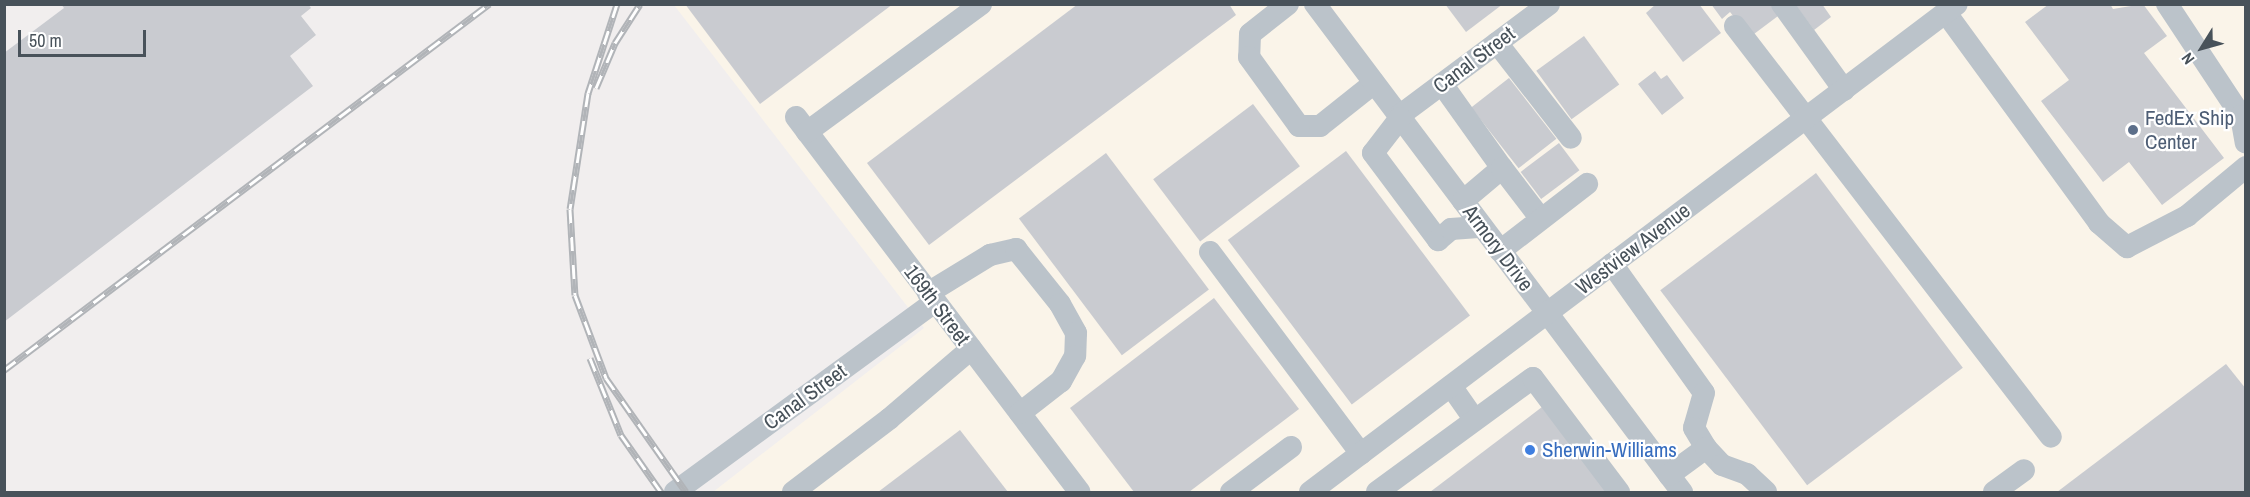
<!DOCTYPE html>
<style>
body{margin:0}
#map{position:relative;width:2250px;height:497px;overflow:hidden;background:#f1eeee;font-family:"Archivo Narrow",sans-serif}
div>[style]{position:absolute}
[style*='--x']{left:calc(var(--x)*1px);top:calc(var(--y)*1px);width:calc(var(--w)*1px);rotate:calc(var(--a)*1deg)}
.commercial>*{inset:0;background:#faf4e9}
.building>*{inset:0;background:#c9cbd0;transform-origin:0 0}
.minor>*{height:22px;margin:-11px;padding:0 11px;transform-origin:11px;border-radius:11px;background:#bbc3ca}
.rail>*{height:7px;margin-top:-3.5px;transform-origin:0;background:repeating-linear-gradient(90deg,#fff 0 14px,#b1b4b8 0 28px);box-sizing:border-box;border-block:2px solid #b1b4b8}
.dots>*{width:16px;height:16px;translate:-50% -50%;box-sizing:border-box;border:3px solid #fff;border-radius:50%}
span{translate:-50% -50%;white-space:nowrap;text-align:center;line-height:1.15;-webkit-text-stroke:4.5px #fff;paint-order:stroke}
.street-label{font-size:21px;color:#48525a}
.service-label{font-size:21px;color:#4e5e75}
.left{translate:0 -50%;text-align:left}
.shop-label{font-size:21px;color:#366cbe}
.frame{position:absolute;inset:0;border:6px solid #48525a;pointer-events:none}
.north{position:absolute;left:2172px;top:18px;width:60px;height:60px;-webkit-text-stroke:4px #fff;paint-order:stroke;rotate:233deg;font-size:16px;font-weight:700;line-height:24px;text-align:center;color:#48525a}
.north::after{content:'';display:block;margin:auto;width:21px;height:27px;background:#48525a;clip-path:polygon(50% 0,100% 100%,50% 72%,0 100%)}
.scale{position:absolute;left:18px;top:30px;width:128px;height:27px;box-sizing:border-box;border:3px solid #48525a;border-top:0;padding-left:8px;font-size:18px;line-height:21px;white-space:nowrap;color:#48525a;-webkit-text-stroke:4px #fff;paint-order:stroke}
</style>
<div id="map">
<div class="commercial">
<i style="clip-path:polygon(674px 5px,2245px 5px,2245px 492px,713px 492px,924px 328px)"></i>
</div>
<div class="building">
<i style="clip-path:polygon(61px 4px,308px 4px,311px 8px,301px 16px,316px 35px,290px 56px,313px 86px,4px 322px,4px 53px,64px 8px)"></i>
<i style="clip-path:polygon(685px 4px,893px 4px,760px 104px)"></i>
<i style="clip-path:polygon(1078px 4px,1229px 4px,1236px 15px,929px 245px,867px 163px)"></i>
<i style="clip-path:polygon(1445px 4px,1503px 4px,1466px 32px)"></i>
<i style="clip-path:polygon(1656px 4px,1699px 4px,1721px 33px,1683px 62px,1646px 13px)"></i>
<i style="clip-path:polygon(1711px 4px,1776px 4px,1782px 13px,1750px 37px,1730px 12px,1722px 19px)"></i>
<i style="clip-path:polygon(1795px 4px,1822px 4px,1831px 17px,1814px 30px)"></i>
<i style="clip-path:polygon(2049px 4px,2110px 4px,2113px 9px,2143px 4px,2167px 36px,2144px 53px,2224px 158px,2162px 205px,2129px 162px,2103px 182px,2041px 101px,2069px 80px,2025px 22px)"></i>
<i style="left:1584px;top:36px;width:60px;height:59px;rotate:54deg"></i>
<i style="clip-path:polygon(1655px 71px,1661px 79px,1667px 75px,1684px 98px,1662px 115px,1638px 84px)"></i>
<i style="left:1509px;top:78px;width:77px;height:48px;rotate:52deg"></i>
<i style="left:1253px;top:104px;width:78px;height:125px;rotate:53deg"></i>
<i style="left:1559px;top:143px;width:34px;height:48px;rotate:53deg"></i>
<i style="left:1346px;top:151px;width:206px;height:148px;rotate:53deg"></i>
<i style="left:1106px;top:153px;width:171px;height:109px;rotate:53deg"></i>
<i style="left:1816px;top:173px;width:244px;height:195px;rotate:53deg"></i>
<i style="clip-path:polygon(1214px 298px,1299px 409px,1189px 492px,1134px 492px,1070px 408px)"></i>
<i style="clip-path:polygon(2226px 364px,2246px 389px,2246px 492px,2057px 492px)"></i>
<i style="clip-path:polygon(1542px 407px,1607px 492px,1430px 492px)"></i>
<i style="clip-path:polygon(960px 430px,1008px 492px,878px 492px)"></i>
</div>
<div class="minor">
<i style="--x:1288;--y:4;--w:48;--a:141.7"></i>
<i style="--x:1250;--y:34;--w:23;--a:92"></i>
<i style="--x:1249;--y:57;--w:85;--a:54.1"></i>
<i style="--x:1299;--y:126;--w:21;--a:0"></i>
<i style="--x:1320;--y:126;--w:69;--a:-38.5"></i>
<i style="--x:1315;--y:4;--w:611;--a:53.06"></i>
<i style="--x:1782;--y:4;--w:106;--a:54.2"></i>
<i style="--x:2167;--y:4;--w:134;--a:56.5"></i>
<i style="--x:2241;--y:116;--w:27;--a:80"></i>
<i style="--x:1946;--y:13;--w:260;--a:53.9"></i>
<i style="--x:2099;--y:223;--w:37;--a:41"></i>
<i style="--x:2127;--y:247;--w:68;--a:-27.3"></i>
<i style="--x:2187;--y:216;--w:77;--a:-39.7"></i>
<i style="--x:1735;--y:26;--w:518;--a:52.44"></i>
<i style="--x:1497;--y:43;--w:120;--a:52.1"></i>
<i style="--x:1442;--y:84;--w:103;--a:54.5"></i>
<i style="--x:1502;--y:168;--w:51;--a:139.8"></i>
<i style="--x:1399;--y:116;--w:187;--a:-36.7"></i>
<i style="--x:796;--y:117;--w:470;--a:52.9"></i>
<i style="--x:1400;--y:118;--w:44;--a:127.6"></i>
<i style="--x:1373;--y:153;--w:109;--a:53.2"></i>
<i style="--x:1438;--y:240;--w:17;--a:-40"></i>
<i style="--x:1451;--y:229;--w:31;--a:-4"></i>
<i style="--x:807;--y:132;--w:216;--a:-36.3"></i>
<i style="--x:1502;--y:168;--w:64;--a:52.6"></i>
<i style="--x:1500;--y:251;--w:110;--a:-37.6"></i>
<i style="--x:1210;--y:252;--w:252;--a:53.2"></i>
<i style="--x:1612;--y:264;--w:158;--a:54.5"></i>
<i style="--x:1704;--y:393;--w:36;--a:106"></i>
<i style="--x:1694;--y:428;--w:23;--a:59"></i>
<i style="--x:928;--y:293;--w:73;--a:-31.5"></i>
<i style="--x:990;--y:255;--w:27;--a:-13"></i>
<i style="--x:1016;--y:249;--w:70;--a:51.3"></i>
<i style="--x:1060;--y:304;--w:33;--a:61"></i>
<i style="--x:1076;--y:333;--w:23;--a:92"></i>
<i style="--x:1075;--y:356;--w:29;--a:119"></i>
<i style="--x:1061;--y:381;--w:52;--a:142"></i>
<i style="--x:1451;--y:386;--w:40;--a:55.1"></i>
<i style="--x:1669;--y:475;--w:46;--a:-36.1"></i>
<i style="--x:1706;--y:448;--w:23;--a:47"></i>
<i style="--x:1722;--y:465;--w:27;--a:20"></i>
<i style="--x:1747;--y:474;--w:26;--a:43"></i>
<i style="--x:675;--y:492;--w:322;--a:-36.2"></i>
<i style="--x:793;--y:492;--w:121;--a:-37.2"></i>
<i style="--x:889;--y:419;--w:108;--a:-40.5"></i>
<i style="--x:1231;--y:492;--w:75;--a:-36.9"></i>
<i style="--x:1310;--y:492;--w:810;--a:-37.03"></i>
<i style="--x:1377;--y:492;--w:193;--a:-36.2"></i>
<i style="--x:1533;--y:378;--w:143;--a:53"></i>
<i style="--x:1994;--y:492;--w:37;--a:-36"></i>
</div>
<div class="rail">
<i style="--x:617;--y:4;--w:94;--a:108"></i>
<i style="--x:588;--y:93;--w:117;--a:98.8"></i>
<i style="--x:570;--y:209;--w:86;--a:86.7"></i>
<i style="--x:575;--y:295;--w:89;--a:69.5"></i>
<i style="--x:606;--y:378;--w:139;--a:54.9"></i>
<i style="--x:596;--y:88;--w:49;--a:-67.1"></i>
<i style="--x:615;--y:43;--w:46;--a:-57.3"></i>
<i style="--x:590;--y:358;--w:83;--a:68.1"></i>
<i style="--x:621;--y:435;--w:70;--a:54.9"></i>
<i style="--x:4;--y:370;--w:608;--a:-37.04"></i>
</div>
<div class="dots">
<i style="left:2133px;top:130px;background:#5c6f8a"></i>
<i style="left:1530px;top:450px;background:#3f7fe0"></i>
</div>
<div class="street-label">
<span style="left:1474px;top:60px;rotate:-37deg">Canal Street</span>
<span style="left:1498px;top:248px;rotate:53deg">Armory Drive</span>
<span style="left:1633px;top:249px;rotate:-37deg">Westview Avenue</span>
<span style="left:937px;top:305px;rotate:53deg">169th Street</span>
<span style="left:805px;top:397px;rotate:-36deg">Canal Street</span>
</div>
<div class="service-label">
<span class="left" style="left:2145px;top:130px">FedEx Ship<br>Center</span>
</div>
<div class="shop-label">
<span class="left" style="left:1542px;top:450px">Sherwin-Williams</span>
</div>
<div class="frame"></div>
<div class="north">N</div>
<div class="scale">50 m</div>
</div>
